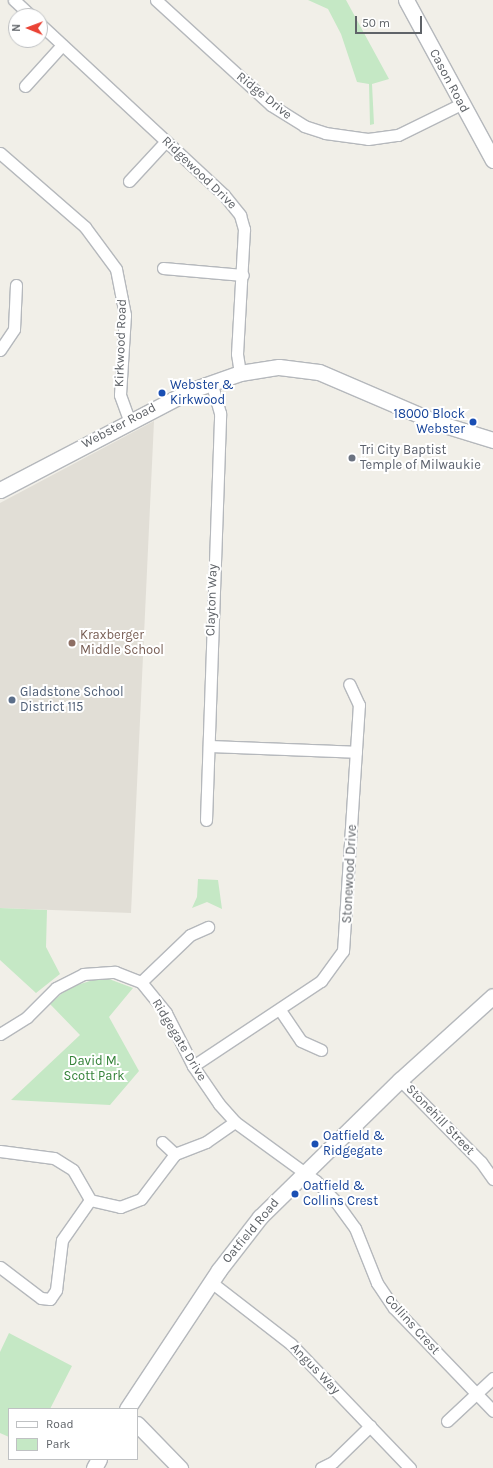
<!DOCTYPE html>
<style>
body{margin:0}
#map{position:relative;width:493px;height:1468px;overflow:hidden;background:#f1efe8;font-family:Karla,sans-serif}
div>[style]{position:absolute}
[style*='--x']{left:calc(var(--x)*1px);top:calc(var(--y)*1px);width:calc(var(--w)*1px);rotate:calc(var(--a)*1deg)}
.education>*{inset:0;background:#e1ded6}
.green>*{inset:0;background:#c5e8c5}
.roads{filter:drop-shadow(1px 0 #b5b8bc) drop-shadow(-1px 0 #b5b8bc) drop-shadow(0 1px #b5b8bc) drop-shadow(0 -1px #b5b8bc)}
.street>*{height:11px;margin:-5.5px;padding:0 5.5px;transform-origin:5.5px;border-radius:5.5px;background:#fff}
.secondary>*{height:15px;margin:-7.5px;padding:0 7.5px;transform-origin:7.5px;border-radius:7.5px;background:#fff}
.dots>*{width:11px;height:11px;translate:-50% -50%;box-sizing:border-box;border:2px solid #fff;border-radius:50%}
span{translate:-50% -50%;white-space:nowrap;text-align:center;line-height:1.15;-webkit-text-stroke:4px #fff;paint-order:stroke}
.street-label{font-size:13px;color:#5f6368}
.transit-label{font-size:13px;color:#164399}
.left{translate:0 -50%;text-align:left}
.right{translate:-100% -50%;text-align:right}
.worship-label{font-size:13px;color:#5b616d}
.education-label{font-size:13px;color:#785e54}
.service-label{font-size:13px;color:#4e5e75}
.park-label{font-size:13px;color:#348238}
.legend{position:absolute;left:8px;top:1408px;width:130px;height:52px;box-sizing:border-box;background:#fff;border:1px solid #bfc1c3;margin:0;padding:5px 7px;list-style:none;font-size:12px;color:#5f6368}
.legend li{display:flex;align-items:center;gap:8px;height:20px}
.legend b{width:20px;border:1px solid #bfc1c3}
.north{position:absolute;left:8px;top:8px;width:40px;height:40px;box-sizing:border-box;background:#fff;border:1px solid #bfc1c3;border-radius:50%;rotate:271deg;font-size:11px;font-weight:700;line-height:16px;text-align:center;color:#5f6368}
.north::after{content:'';display:block;margin:auto;width:14px;height:18px;background:#ea4335;clip-path:polygon(50% 0,100% 100%,50% 72%,0 100%)}
.scale{position:absolute;left:355px;top:16px;width:67px;height:18px;box-sizing:border-box;border:2px solid #5f6368;border-top:0;padding-left:5px;font-size:12px;line-height:14px;white-space:nowrap;color:#5f6368;-webkit-text-stroke:3px #fff;paint-order:stroke}
</style>
<div id="map">
<div class="education">
<i style="clip-path:polygon(154px 421px,131px 913px,0 908px,0 503px)"></i>
</div>
<div class="green">
<i style="clip-path:polygon(308px 0,346px 0,389px 79px,372px 84px,374px 124px,370px 125px,369px 84px,357px 82px,341px 34px,328px 9px)"></i>
<i style="clip-path:polygon(198px 879px,218px 880px,222px 909px,207px 902px,192px 908px,197px 897px)"></i>
<i style="clip-path:polygon(0 908px,47px 910px,46px 947px,60px 974px,36px 993px,0 960px)"></i>
<i style="clip-path:polygon(96px 979px,109px 979px,133px 988px,109px 1017px,139px 1071px,110px 1105px,11px 1100px,80px 1035px,50px 1004px,68px 988px)"></i>
<i style="clip-path:polygon(9px 1333px,72px 1366px,50px 1409px,9px 1409px,9px 1437px,0 1433px,0 1352px)"></i>
</div>
<div class="roads">
<div class="street">
<i style="--x:14;--y:0;--w:23;--a:43"></i>
<i style="--x:156;--y:0;--w:156;--a:42.4"></i>
<i style="--x:271;--y:105;--w:39;--a:32"></i>
<i style="--x:304;--y:126;--w:22;--a:18"></i>
<i style="--x:325;--y:133;--w:43;--a:7.9"></i>
<i style="--x:368;--y:139;--w:30;--a:-8"></i>
<i style="--x:398;--y:135;--w:70;--a:-26.2"></i>
<i style="--x:40;--y:24;--w:251;--a:42.9"></i>
<i style="--x:224;--y:195;--w:26;--a:51"></i>
<i style="--x:240;--y:215;--w:15;--a:74"></i>
<i style="--x:244;--y:229;--w:125;--a:93.2"></i>
<i style="--x:237;--y:354;--w:19;--a:81"></i>
<i style="--x:25;--y:86;--w:55;--a:-47.9"></i>
<i style="--x:0;--y:153;--w:113;--a:41"></i>
<i style="--x:85;--y:227;--w:52;--a:53.6"></i>
<i style="--x:116;--y:269;--w:47;--a:78.9"></i>
<i style="--x:125;--y:315;--w:80;--a:93.6"></i>
<i style="--x:120;--y:395;--w:27;--a:70"></i>
<i style="--x:129;--y:181;--w:54;--a:-47.2"></i>
<i style="--x:163;--y:268;--w:80;--a:5"></i>
<i style="--x:0;--y:350;--w:25;--a:-56"></i>
<i style="--x:14;--y:329;--w:44;--a:-87.4"></i>
<i style="--x:209;--y:746;--w:147;--a:2.3"></i>
<i style="--x:206;--y:820;--w:407;--a:-88"></i>
<i style="--x:220;--y:413;--w:32;--a:-106"></i>
<i style="--x:141;--y:982;--w:68;--a:-43.8"></i>
<i style="--x:190;--y:935;--w:20;--a:-24"></i>
<i style="--x:280;--y:1010;--w:37;--a:56"></i>
<i style="--x:301;--y:1041;--w:22;--a:24"></i>
<i style="--x:0;--y:1034;--w:32;--a:-32"></i>
<i style="--x:27;--y:1017;--w:41;--a:-45"></i>
<i style="--x:56;--y:988;--w:30;--a:-27"></i>
<i style="--x:83;--y:974;--w:32;--a:-4"></i>
<i style="--x:115;--y:972;--w:28;--a:21"></i>
<i style="--x:141;--y:982;--w:40;--a:51"></i>
<i style="--x:166;--y:1013;--w:59;--a:63"></i>
<i style="--x:193;--y:1066;--w:46;--a:55.6"></i>
<i style="--x:219;--y:1104;--w:24;--a:48"></i>
<i style="--x:235;--y:1122;--w:100;--a:36.1"></i>
<i style="--x:316;--y:1181;--w:29;--a:46"></i>
<i style="--x:336;--y:1202;--w:32;--a:54"></i>
<i style="--x:355;--y:1228;--w:59;--a:68.2"></i>
<i style="--x:377;--y:1283;--w:30;--a:56"></i>
<i style="--x:394;--y:1308;--w:143;--a:46.1"></i>
<i style="--x:193;--y:1066;--w:154;--a:-33.6"></i>
<i style="--x:321;--y:981;--w:37;--a:-54"></i>
<i style="--x:343;--y:951;--w:247;--a:-86.3"></i>
<i style="--x:359;--y:705;--w:23;--a:-115"></i>
<i style="--x:400;--y:1080;--w:115;--a:45.4"></i>
<i style="--x:481;--y:1162;--w:21;--a:55"></i>
<i style="--x:162;--y:1142;--w:18;--a:43"></i>
<i style="--x:0;--y:1151;--w:54;--a:7.4"></i>
<i style="--x:54;--y:1158;--w:22;--a:32"></i>
<i style="--x:73;--y:1170;--w:34;--a:60"></i>
<i style="--x:90;--y:1200;--w:31;--a:13"></i>
<i style="--x:120;--y:1207;--w:22;--a:-21"></i>
<i style="--x:141;--y:1199;--w:56;--a:-52.9"></i>
<i style="--x:175;--y:1154;--w:33;--a:-21"></i>
<i style="--x:206;--y:1142;--w:35;--a:-35"></i>
<i style="--x:0;--y:1267;--w:51;--a:37.1"></i>
<i style="--x:41;--y:1298;--w:9;--a:6"></i>
<i style="--x:50;--y:1299;--w:11;--a:-56"></i>
<i style="--x:56;--y:1290;--w:50;--a:-83.2"></i>
<i style="--x:62;--y:1240;--w:49;--a:-55"></i>
<i style="--x:211;--y:1282;--w:101;--a:37.8"></i>
<i style="--x:291;--y:1344;--w:172;--a:46.2"></i>
<i style="--x:447;--y:1421;--w:63;--a:-43.1"></i>
<i style="--x:321;--y:1468;--w:13;--a:-27"></i>
<i style="--x:333;--y:1462;--w:52;--a:-44.2"></i>
</div>
<div class="secondary">
<i style="--x:406;--y:0;--w:182;--a:61.5"></i>
<i style="--x:0;--y:490;--w:213;--a:-27.6"></i>
<i style="--x:189;--y:391;--w:54;--a:-19.4"></i>
<i style="--x:240;--y:373;--w:39;--a:-9"></i>
<i style="--x:279;--y:367;--w:40;--a:7.1"></i>
<i style="--x:319;--y:372;--w:129;--a:23.2"></i>
<i style="--x:438;--y:423;--w:58;--a:17.2"></i>
<i style="--x:127;--y:1409;--w:167;--a:-56.5"></i>
<i style="--x:219;--y:1270;--w:67;--a:-52.3"></i>
<i style="--x:260;--y:1217;--w:196;--a:-44.4"></i>
<i style="--x:400;--y:1080;--w:125;--a:-42.1"></i>
<i style="--x:137;--y:1424;--w:62;--a:45.7"></i>
<i style="--x:94;--y:1468;--w:10;--a:-61"></i>
</div>
</div>
<div class="dots">
<i style="left:162px;top:393px;background:#1a4fb4"></i>
<i style="left:473px;top:422px;background:#1a4fb4"></i>
<i style="left:352px;top:458px;background:#6b7280"></i>
<i style="left:72px;top:643px;background:#8d6e63"></i>
<i style="left:12px;top:700px;background:#5c6f8a"></i>
<i style="left:315px;top:1144px;background:#1a4fb4"></i>
<i style="left:295px;top:1194px;background:#1a4fb4"></i>
</div>
<div class="street-label">
<span style="left:449px;top:81px;rotate:62deg">Cason Road</span>
<span style="left:264px;top:96px;rotate:39deg">Ridge Drive</span>
<span style="left:199px;top:173px;rotate:44deg">Ridgewood Drive</span>
<span style="left:121px;top:343px;rotate:-88deg">Kirkwood Road</span>
<span style="left:119px;top:426px;rotate:-28deg">Webster Road</span>
<span style="left:212px;top:600px;rotate:-88deg">Clayton Way</span>
<span style="left:350px;top:874px;rotate:-87deg">Stonewood Drive</span>
<span style="left:179px;top:1040px;rotate:59deg">Ridgegate Drive</span>
<span style="left:440px;top:1120px;rotate:46deg">Stonehill Street</span>
<span style="left:251px;top:1231px;rotate:-50deg">Oatfield Road</span>
<span style="left:412px;top:1325px;rotate:48deg">Collins Crest</span>
<span style="left:315px;top:1369px;rotate:46deg">Angus Way</span>
</div>
<div class="transit-label">
<span class="left" style="left:170px;top:393px">Webster &amp;<br>Kirkwood</span>
<span class="right" style="left:465px;top:422px">18000 Block<br>Webster</span>
<span class="left" style="left:323px;top:1144px">Oatfield &amp;<br>Ridgegate</span>
<span class="left" style="left:303px;top:1194px">Oatfield &amp;<br>Collins Crest</span>
</div>
<div class="worship-label">
<span class="left" style="left:360px;top:458px">Tri City Baptist<br>Temple of Milwaukie</span>
</div>
<div class="education-label">
<span class="left" style="left:80px;top:643px">Kraxberger<br>Middle School</span>
</div>
<div class="service-label">
<span class="left" style="left:20px;top:700px">Gladstone School<br>District 115</span>
</div>
<div class="park-label">
<span style="left:94px;top:1069px">David M.<br>Scott Park</span>
</div>
<ul class="legend">
<li><b style="height:5px;background:#fff"></b>Road</li>
<li><b style="height:11px;background:#c5e8c5"></b>Park</li>
</ul>
<div class="north">N</div>
<div class="scale">50 m</div>
</div>
